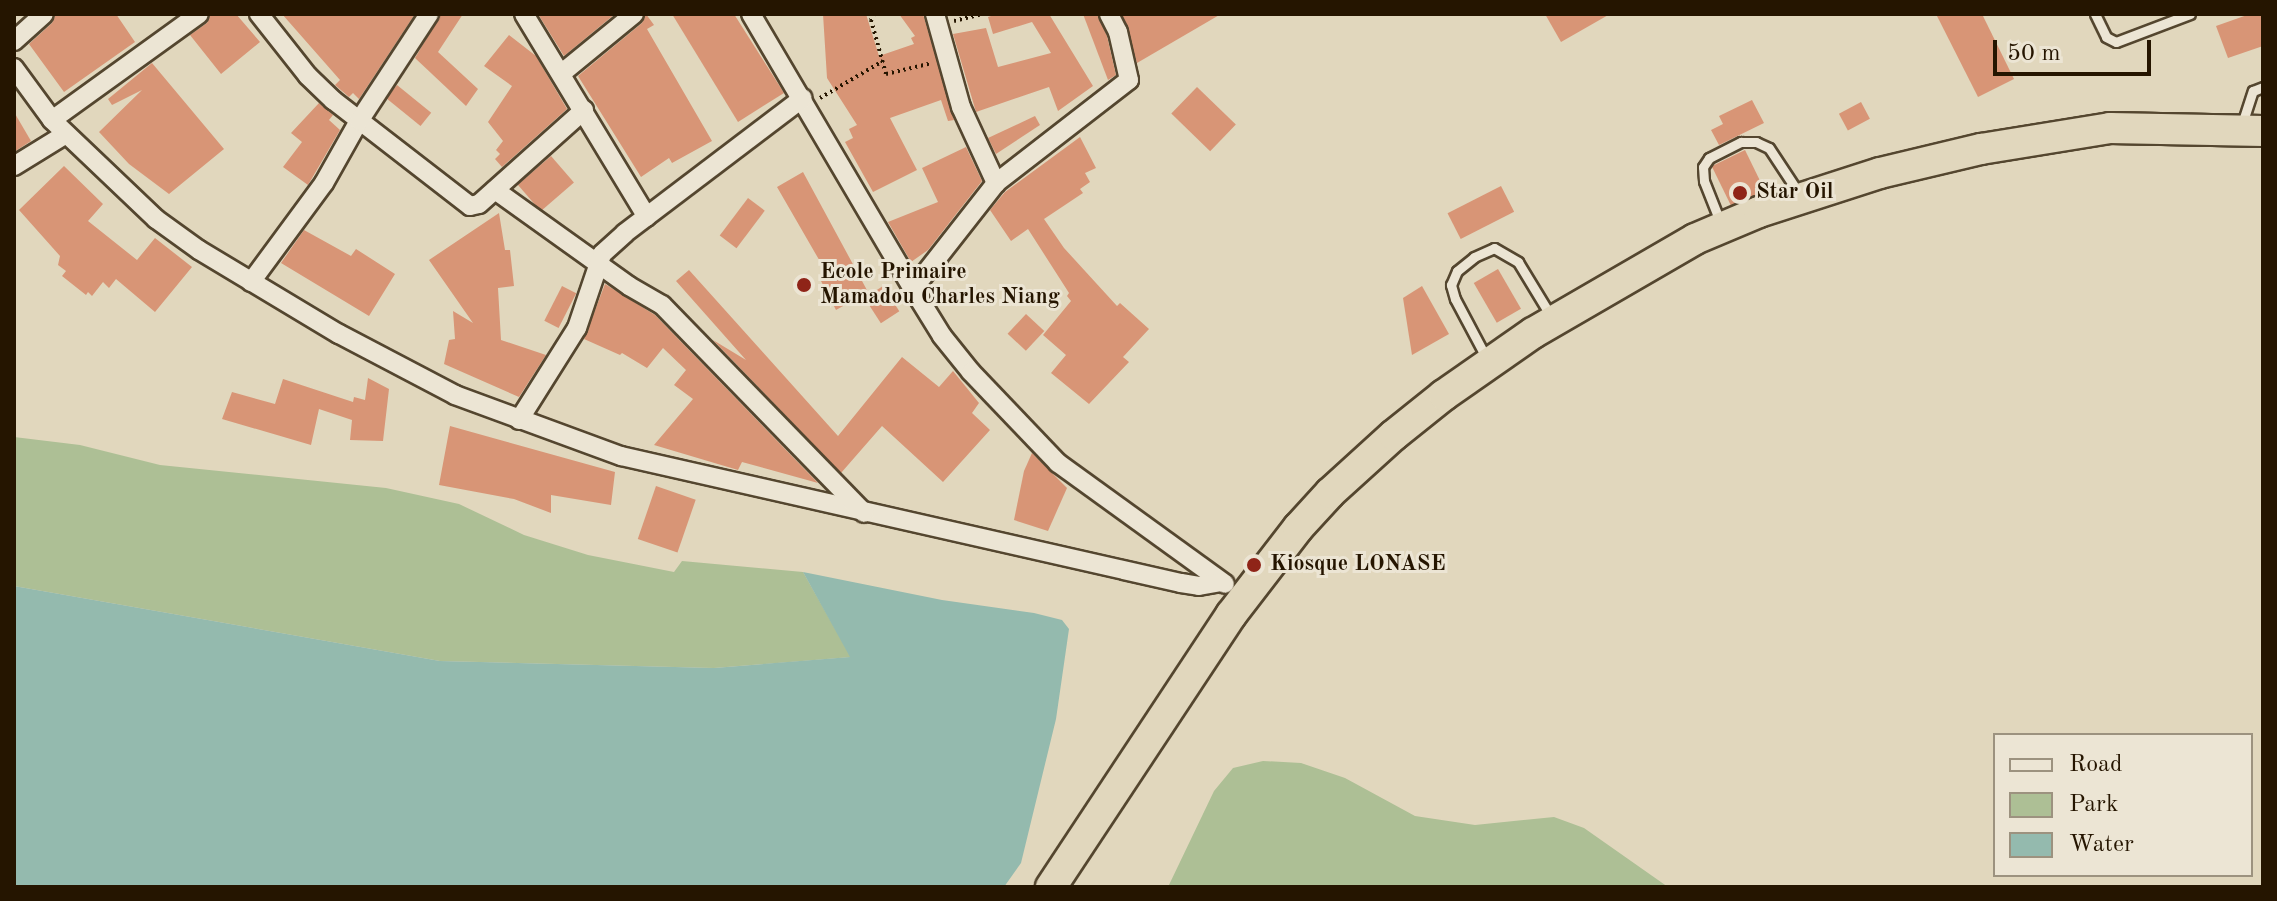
<!DOCTYPE html>
<style>
body{margin:0}
#map{position:relative;width:2277px;height:901px;overflow:hidden;background:#e1d7bd;font-family:"Old Standard TT",serif}
div>[style]{position:absolute}
[style*='--x']{left:calc(var(--x)*1px);top:calc(var(--y)*1px);width:calc(var(--w)*1px);rotate:calc(var(--a)*1deg)}
.green>*{inset:0;background:#adbf95}
.water>*{inset:0;background:#94baae}
.building>*{inset:0;background:#d89576;transform-origin:0 0}
.path>*{height:4px;margin-top:-2px;transform-origin:0;background:repeating-linear-gradient(90deg,#251500 0 2px,transparent 0 6px)}
.roads{filter:drop-shadow(2px 0 #54462f) drop-shadow(-2px 0 #54462f) drop-shadow(0 2px #54462f) drop-shadow(0 -2px #54462f)}
.service>*{height:9px;margin:-4.5px;padding:0 4.5px;transform-origin:4.5px;border-radius:4.5px;background:#ece5d4}
.minor>*{height:18px;margin:-9px;padding:0 9px;transform-origin:9px;border-radius:9px;background:#ece5d4}
.trunk>*{height:30px;margin:-15px;padding:0 15px;transform-origin:15px;border-radius:15px;background:#e1d7bd}
.dots>*{width:22px;height:22px;translate:-50% -50%;box-sizing:border-box;border:4px solid #ece5d4;border-radius:50%}
span{translate:-50% -50%;white-space:nowrap;text-align:center;line-height:1.15;-webkit-text-stroke:6px #ece5d4;paint-order:stroke}
.poi-label{font-size:22px;color:#251500;font-weight:700}
.left{translate:0 -50%;text-align:left}
.frame{position:absolute;inset:0;border:16px solid #251500;pointer-events:none}
.legend{position:absolute;left:1993px;top:733px;width:260px;height:144px;box-sizing:border-box;background:#ece5d4;border:2px solid #9c927f;margin:0;padding:10px 14px;list-style:none;font-size:24px;color:#251500}
.legend li{display:flex;align-items:center;gap:16px;height:40px}
.legend b{width:40px;border:2px solid #9c927f}
.scale{position:absolute;left:1993px;top:40px;width:158px;height:36px;box-sizing:border-box;border:4px solid #251500;border-top:0;padding-left:10px;font-size:24px;line-height:28px;white-space:nowrap;color:#251500;-webkit-text-stroke:6px #ece5d4;paint-order:stroke}
</style>
<div id="map">
<div class="green">
<i style="clip-path:polygon(14px 437px,80px 445px,160px 465px,386px 488px,459px 504px,524px 535px,588px 555px,674px 572px,682px 561px,803px 572px,851px 657px,714px 668px,440px 661px,14px 586px)"></i>
<i style="clip-path:polygon(1263px 761px,1301px 763px,1345px 778px,1415px 816px,1475px 825px,1554px 817px,1584px 828px,1668px 887px,1168px 887px,1214px 791px,1233px 768px)"></i>
</div>
<div class="water">
<i style="clip-path:polygon(803px 572px,942px 600px,1034px 613px,1062px 620px,1069px 629px,1056px 719px,1021px 863px,1004px 887px,14px 887px,14px 586px,440px 661px,714px 668px,850px 657px)"></i>
</div>
<div class="building">
<i style="clip-path:polygon(56px 14px,116px 14px,135px 42px,64px 92px,29px 44px,52px 23px)"></i>
<i style="clip-path:polygon(211px 14px,236px 14px,260px 42px,221px 74px,190px 35px,207px 23px)"></i>
<i style="clip-path:polygon(282px 14px,415px 14px,359px 99px,353px 93px,349px 97px,335px 85px,340px 80px)"></i>
<i style="clip-path:polygon(441px 14px,463px 14px,438px 52px,478px 89px,466px 106px,415px 58px)"></i>
<i style="clip-path:polygon(538px 14px,615px 14px,564px 56px)"></i>
<i style="clip-path:polygon(646px 14px,654px 25px,647px 29px,712px 141px,672px 163px,669px 158px,641px 177px,578px 76px,642px 23px)"></i>
<i style="clip-path:polygon(672px 14px,734px 14px,784px 93px,738px 122px)"></i>
<i style="clip-path:polygon(823px 14px,866px 14px,879px 56px,914px 44px,911px 38px,915px 36px,899px 14px,923px 14px,954px 120px,948px 121px,941px 100px,890px 118px,917px 170px,873px 192px,845px 142px,853px 138px,849px 129px,857px 125px,827px 78px)"></i>
<i style="clip-path:polygon(997px 14px,1049px 14px,1093px 86px,1058px 111px,1049px 87px,976px 112px,953px 34px,986px 28px,998px 67px,1051px 53px,1032px 22px,993px 34px,988px 17px)"></i>
<i style="clip-path:polygon(1083px 14px,1097px 14px,1107px 36px,1116px 75px,1108px 80px)"></i>
<i style="clip-path:polygon(1122px 14px,1221px 14px,1137px 63px)"></i>
<i style="clip-path:polygon(1545px 14px,1610px 14px,1561px 42px)"></i>
<i style="clip-path:polygon(1936px 14px,1982px 14px,2014px 79px,1978px 97px)"></i>
<i style="clip-path:polygon(2250px 14px,2263px 14px,2263px 46px,2228px 58px,2216px 26px)"></i>
<i style="clip-path:polygon(509px 35px,536px 56px,567px 109px,502px 167px,495px 159px,500px 154px,496px 150px,503px 141px,488px 122px,512px 86px,484px 66px)"></i>
<i style="clip-path:polygon(152px 63px,224px 149px,169px 194px,129px 164px,99px 132px,142px 90px,112px 105px,108px 99px)"></i>
<i style="left:397px;top:85px;width:44px;height:17px;rotate:39deg"></i>
<i style="left:1197px;top:87px;width:54px;height:37px;rotate:44deg"></i>
<i style="clip-path:polygon(1752px 100px,1764px 123px,1719px 145px,1711px 130px,1723px 124px,1719px 116px)"></i>
<i style="left:1861px;top:102px;width:19px;height:25px;rotate:62deg"></i>
<i style="clip-path:polygon(319px 103px,333px 115px,329px 120px,340px 130px,308px 185px,283px 167px,302px 142px,291px 133px)"></i>
<i style="clip-path:polygon(14px 112px,31px 141px,14px 152px)"></i>
<i style="clip-path:polygon(1035px 116px,1040px 125px,996px 154px,988px 138px)"></i>
<i style="clip-path:polygon(1080px 137px,1096px 168px,1085px 173px,1090px 182px,1080px 189px,1083px 193px,1044px 219px,1064px 248px,1117px 306px,1120px 303px,1149px 329px,1123px 357px,1129px 362px,1089px 404px,1051px 373px,1066px 355px,1043px 335px,1071px 301px,1067px 296px,1069px 293px,1028px 229px,1011px 241px,990px 210px,1005px 192px)"></i>
<i style="clip-path:polygon(966px 147px,982px 181px,928px 250px,911px 262px,888px 222px,938px 202px,922px 168px)"></i>
<i style="left:1745px;top:150px;width:46px;height:37px;rotate:64deg"></i>
<i style="left:551px;top:156px;width:35px;height:44px;rotate:49deg"></i>
<i style="clip-path:polygon(64px 166px,103px 204px,88px 221px,137px 260px,155px 238px,192px 267px,155px 312px,116px 279px,109px 288px,103px 282px,92px 296px,88px 292px,86px 295px,62px 276px,66px 271px,58px 265px,60px 256px,19px 210px)"></i>
<i style="clip-path:polygon(803px 172px,868px 292px,836px 310px,821px 281px,829px 277px,777px 187px)"></i>
<i style="left:1501px;top:186px;width:29px;height:60px;rotate:63deg"></i>
<i style="left:748px;top:198px;width:21px;height:47px;rotate:37deg"></i>
<i style="clip-path:polygon(499px 213px,505px 250px,510px 250px,514px 286px,498px 288px,501px 340px,546px 355px,519px 397px,444px 364px,449px 340px,455px 339px,453px 311px,473px 323px,429px 260px)"></i>
<i style="clip-path:polygon(304px 230px,351px 256px,356px 249px,395px 274px,369px 316px,281px 263px)"></i>
<i style="left:1498px;top:269px;width:46px;height:28px;rotate:60deg"></i>
<i style="clip-path:polygon(689px 270px,838px 436px,902px 357px,939px 387px,953px 371px,979px 403px,972px 413px,990px 430px,943px 482px,882px 426px,841px 473px,713px 340px,746px 360px,676px 281px)"></i>
<i style="clip-path:polygon(605px 284px,655px 315px,818px 483px,742px 462px,738px 470px,654px 445px,693px 399px,674px 385px,686px 370px,663px 348px,647px 368px,622px 353px,620px 355px,584px 339px)"></i>
<i style="left:562px;top:286px;width:16px;height:39px;rotate:27deg"></i>
<i style="left:883px;top:286px;width:30px;height:22px;rotate:57deg"></i>
<i style="clip-path:polygon(1422px 286px,1449px 334px,1412px 355px,1403px 298px)"></i>
<i style="left:1026px;top:314px;width:25px;height:27px;rotate:43deg"></i>
<i style="clip-path:polygon(368px 378px,389px 389px,383px 441px,350px 440px,352px 420px,319px 409px,311px 445px,222px 419px,232px 392px,275px 404px,283px 379px,353px 402px,354px 397px,365px 400px)"></i>
<i style="clip-path:polygon(450px 426px,615px 472px,611px 505px,551px 495px,551px 513px,514px 499px,439px 485px)"></i>
<i style="clip-path:polygon(1032px 453px,1067px 488px,1048px 531px,1014px 520px,1024px 471px)"></i>
<i style="left:656px;top:486px;width:42px;height:56px;rotate:19deg"></i>
</div>
<div class="path">
<i style="--x:874;--y:14;--w:7;--a:117"></i>
<i style="--x:871;--y:20;--w:56;--a:74.5"></i>
<i style="--x:886;--y:74;--w:47;--a:-13.4"></i>
<i style="--x:954;--y:21;--w:29;--a:-14"></i>
<i style="--x:820;--y:98;--w:73;--a:-30.4"></i>
</div>
<div class="roads">
<div class="service">
<i style="--x:2095;--y:14;--w:25;--a:64"></i>
<i style="--x:2106;--y:37;--w:11;--a:27"></i>
<i style="--x:2116;--y:42;--w:79;--a:-20.7"></i>
<i style="--x:2242;--y:124;--w:35;--a:-72"></i>
<i style="--x:2253;--y:91;--w:11;--a:-22"></i>
<i style="--x:1721;--y:224;--w:46;--a:-111.6"></i>
<i style="--x:1704;--y:181;--w:14;--a:-94"></i>
<i style="--x:1703;--y:167;--w:11;--a:-56"></i>
<i style="--x:1709;--y:158;--w:36;--a:-27"></i>
<i style="--x:1741;--y:142;--w:15;--a:0"></i>
<i style="--x:1756;--y:142;--w:14;--a:25"></i>
<i style="--x:1769;--y:148;--w:56;--a:56.6"></i>
<i style="--x:1488;--y:361;--w:70;--a:-118"></i>
<i style="--x:1455;--y:299;--w:15;--a:-106"></i>
<i style="--x:1451;--y:285;--w:15;--a:-67"></i>
<i style="--x:1457;--y:271;--w:22;--a:-39"></i>
<i style="--x:1474;--y:257;--w:22;--a:-24"></i>
<i style="--x:1494;--y:248;--w:28;--a:30"></i>
<i style="--x:1518;--y:262;--w:66;--a:58.7"></i>
</div>
<div class="minor">
<i style="--x:259;--y:14;--w:79;--a:51.7"></i>
<i style="--x:308;--y:76;--w:35;--a:44"></i>
<i style="--x:333;--y:100;--w:173;--a:37.7"></i>
<i style="--x:470;--y:206;--w:9;--a:-13"></i>
<i style="--x:479;--y:204;--w:141;--a:-41.8"></i>
<i style="--x:524;--y:14;--w:237;--a:58.8"></i>
<i style="--x:751;--y:14;--w:319;--a:59.5"></i>
<i style="--x:913;--y:289;--w:55;--a:58.3"></i>
<i style="--x:942;--y:336;--w:46;--a:51.1"></i>
<i style="--x:971;--y:372;--w:126;--a:46.3"></i>
<i style="--x:1058;--y:463;--w:206;--a:35.9"></i>
<i style="--x:935;--y:14;--w:97;--a:74.4"></i>
<i style="--x:961;--y:107;--w:84;--a:65.3"></i>
<i style="--x:14;--y:41;--w:40;--a:-42"></i>
<i style="--x:14;--y:68;--w:64;--a:53.8"></i>
<i style="--x:52;--y:120;--w:144;--a:43.6"></i>
<i style="--x:156;--y:219;--w:53;--a:35.8"></i>
<i style="--x:199;--y:250;--w:163;--a:31"></i>
<i style="--x:339;--y:334;--w:131;--a:27.7"></i>
<i style="--x:455;--y:395;--w:177;--a:20.2"></i>
<i style="--x:621;--y:456;--w:574;--a:12.78"></i>
<i style="--x:1181;--y:583;--w:18;--a:9"></i>
<i style="--x:1199;--y:586;--w:23;--a:-10"></i>
<i style="--x:562;--y:73;--w:93;--a:-39.3"></i>
<i style="--x:52;--y:120;--w:181;--a:-35.8"></i>
<i style="--x:14;--y:166;--w:61;--a:-31.6"></i>
<i style="--x:495;--y:190;--w:165;--a:35.6"></i>
<i style="--x:629;--y:286;--w:38;--a:30"></i>
<i style="--x:662;--y:305;--w:290;--a:45.8"></i>
<i style="--x:251;--y:282;--w:123;--a:-53.6"></i>
<i style="--x:324;--y:183;--w:71;--a:-60.6"></i>
<i style="--x:359;--y:121;--w:128;--a:-56.8"></i>
<i style="--x:913;--y:289;--w:135;--a:-51.9"></i>
<i style="--x:996;--y:183;--w:168;--a:-37.8"></i>
<i style="--x:1129;--y:80;--w:49;--a:-102.9"></i>
<i style="--x:1118;--y:32;--w:20;--a:-117"></i>
<i style="--x:519;--y:420;--w:109;--a:-57.8"></i>
<i style="--x:577;--y:328;--w:78;--a:-71.3"></i>
<i style="--x:602;--y:254;--w:31;--a:-42"></i>
<i style="--x:625;--y:233;--w:223;--a:-37.2"></i>
</div>
<div class="trunk">
<i style="--x:1051;--y:887;--w:326;--a:-56.5"></i>
<i style="--x:1231;--y:615;--w:110;--a:-52.4"></i>
<i style="--x:1298;--y:528;--w:47;--a:-47.6"></i>
<i style="--x:1330;--y:493;--w:86;--a:-42.2"></i>
<i style="--x:1394;--y:435;--w:64;--a:-38.7"></i>
<i style="--x:1444;--y:395;--w:108;--a:-34.9"></i>
<i style="--x:1533;--y:333;--w:187;--a:-30.1"></i>
<i style="--x:1695;--y:239;--w:69;--a:-22.9"></i>
<i style="--x:1759;--y:212;--w:127;--a:-17.9"></i>
<i style="--x:1880;--y:173;--w:104;--a:-13.4"></i>
<i style="--x:1981;--y:149;--w:131;--a:-9.2"></i>
<i style="--x:2110;--y:128;--w:153;--a:1.1"></i>
</div>
</div>
<div class="dots">
<i style="left:1740px;top:193px;background:#8f2418"></i>
<i style="left:804px;top:285px;background:#8f2418"></i>
<i style="left:1254px;top:565px;background:#8f2418"></i>
</div>
<div class="poi-label">
<span class="left" style="left:1756px;top:193px">Star Oil</span>
<span class="left" style="left:820px;top:285px">Ecole Primaire<br>Mamadou Charles Niang</span>
<span class="left" style="left:1270px;top:565px">Kiosque LONASE</span>
</div>
<div class="frame"></div>
<ul class="legend">
<li><b style="height:10px;background:#ece5d4"></b>Road</li>
<li><b style="height:22px;background:#adbf95"></b>Park</li>
<li><b style="height:22px;background:#94baae"></b>Water</li>
</ul>
<div class="scale">50 m</div>
</div>
